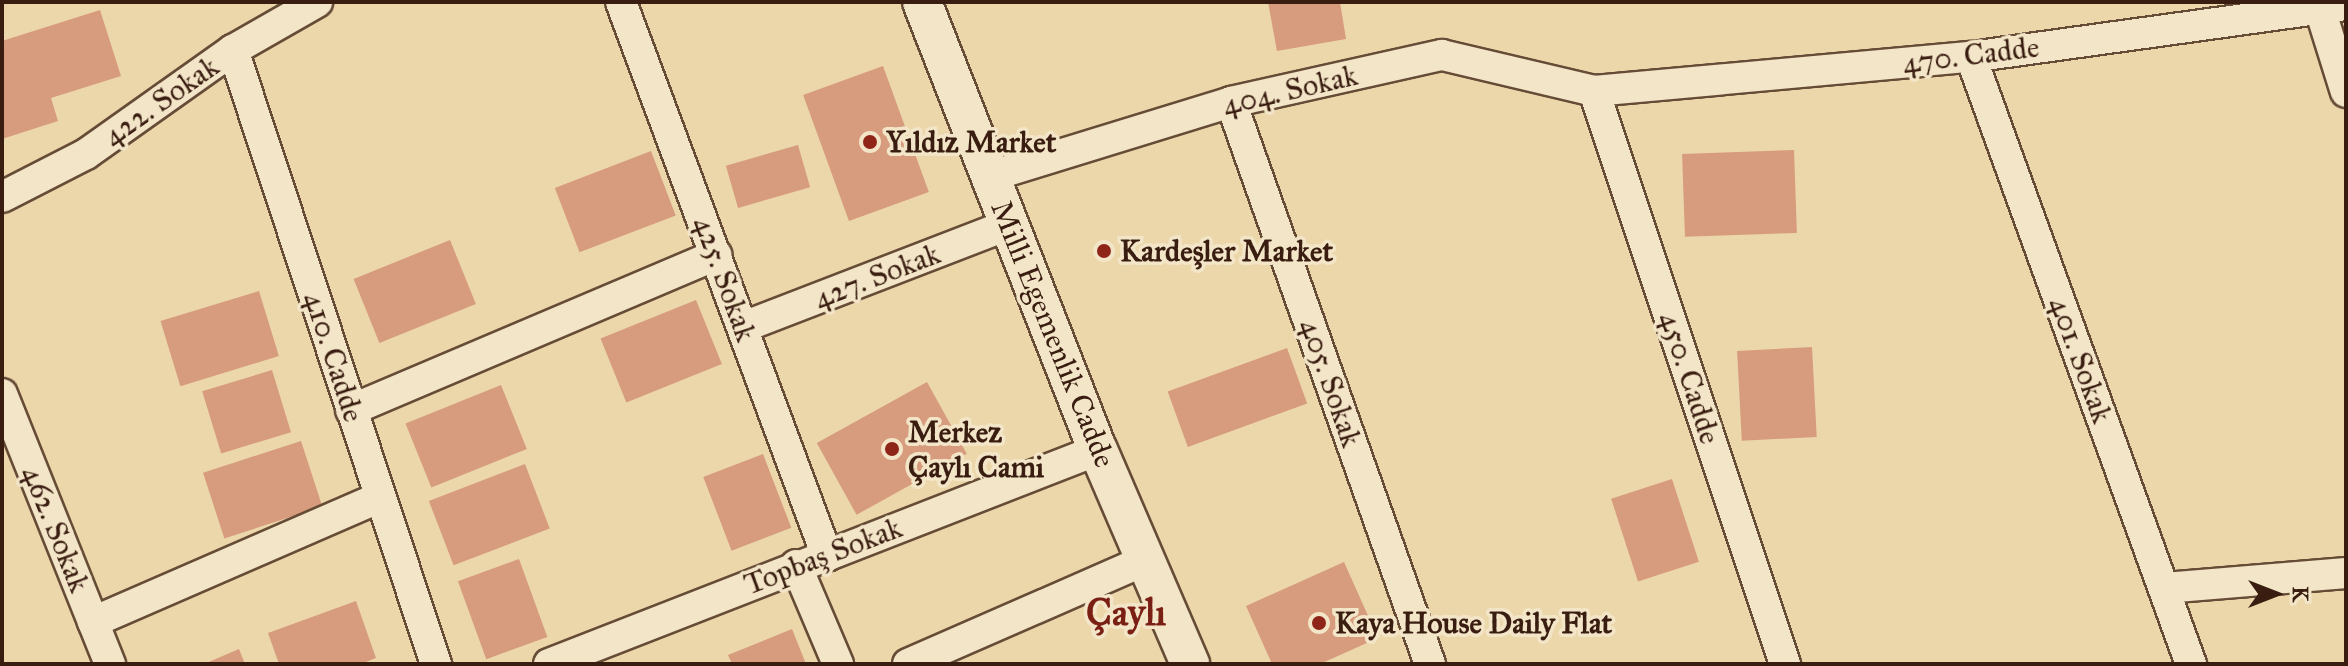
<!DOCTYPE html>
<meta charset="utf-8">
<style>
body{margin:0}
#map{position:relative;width:2348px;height:666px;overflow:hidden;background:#ecd7ab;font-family:"IM FELL Great Primer",serif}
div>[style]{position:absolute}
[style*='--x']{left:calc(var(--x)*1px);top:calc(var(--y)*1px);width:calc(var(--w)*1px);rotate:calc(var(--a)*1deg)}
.building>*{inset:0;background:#d79b7d;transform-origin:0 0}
.roads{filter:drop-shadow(2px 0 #664c37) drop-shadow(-2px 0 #664c37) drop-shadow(0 2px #664c37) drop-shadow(0 -2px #664c37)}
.minor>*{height:30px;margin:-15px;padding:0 15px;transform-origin:15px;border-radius:15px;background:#f3e5c8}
.tertiary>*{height:38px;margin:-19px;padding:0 19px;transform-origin:19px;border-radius:19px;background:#f3e5c8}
.dots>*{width:22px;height:22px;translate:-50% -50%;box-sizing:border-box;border:4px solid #f3e5c8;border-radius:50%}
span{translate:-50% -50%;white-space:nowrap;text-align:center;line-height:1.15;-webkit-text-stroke:7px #f3e5c8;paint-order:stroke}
.street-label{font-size:30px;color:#391d10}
.poi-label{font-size:30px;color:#391d10;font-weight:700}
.left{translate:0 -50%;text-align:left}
.district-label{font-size:38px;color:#7a1f14;font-weight:700}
.frame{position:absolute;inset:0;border:4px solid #391d10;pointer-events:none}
.north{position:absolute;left:2236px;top:554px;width:80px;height:80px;-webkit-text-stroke:6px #f3e5c8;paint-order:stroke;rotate:90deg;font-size:22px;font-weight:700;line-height:32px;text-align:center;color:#391d10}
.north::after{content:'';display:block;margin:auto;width:28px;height:36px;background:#391d10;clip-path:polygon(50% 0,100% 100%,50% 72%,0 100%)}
</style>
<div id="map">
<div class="building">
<i style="clip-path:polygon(1268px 2px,1340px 2px,1346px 39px,1277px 51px)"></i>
<i style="clip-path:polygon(100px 10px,121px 76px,51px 98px,58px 121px,2px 139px,2px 41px)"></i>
<i style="left:883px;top:66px;width:134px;height:85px;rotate:70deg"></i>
<i style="left:798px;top:145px;width:44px;height:75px;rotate:74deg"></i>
<i style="left:1794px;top:150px;width:83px;height:112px;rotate:88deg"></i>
<i style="left:651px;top:151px;width:69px;height:103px;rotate:69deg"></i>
<i style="left:450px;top:240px;width:69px;height:104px;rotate:68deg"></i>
<i style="left:259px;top:291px;width:68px;height:103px;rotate:73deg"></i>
<i style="left:696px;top:300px;width:69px;height:103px;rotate:68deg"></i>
<i style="left:1812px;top:347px;width:90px;height:75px;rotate:87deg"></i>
<i style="left:1287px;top:348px;width:59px;height:127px;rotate:70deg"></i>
<i style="left:272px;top:370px;width:65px;height:73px;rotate:73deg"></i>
<i style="left:927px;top:382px;width:82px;height:126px;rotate:61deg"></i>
<i style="left:501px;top:385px;width:69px;height:103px;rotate:68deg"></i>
<i style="left:301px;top:441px;width:69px;height:103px;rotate:72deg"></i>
<i style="left:763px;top:454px;width:79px;height:64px;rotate:69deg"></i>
<i style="left:525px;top:464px;width:69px;height:103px;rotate:69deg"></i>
<i style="left:1672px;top:479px;width:87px;height:64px;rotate:72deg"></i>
<i style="left:519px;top:559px;width:83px;height:65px;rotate:70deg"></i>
<i style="clip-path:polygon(1344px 562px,1378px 638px,1320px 664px,1272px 664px,1246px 606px)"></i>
<i style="clip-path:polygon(356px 601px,376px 658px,361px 664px,279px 664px,268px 633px)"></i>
<i style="clip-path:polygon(792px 629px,806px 664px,732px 664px,728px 655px)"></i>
<i style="clip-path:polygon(239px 649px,245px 664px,204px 664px)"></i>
</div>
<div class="roads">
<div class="minor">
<i style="--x:621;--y:2;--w:591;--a:69.6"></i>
<i style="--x:2319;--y:6;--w:90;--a:72.6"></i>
<i style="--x:233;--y:50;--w:647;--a:71.71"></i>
<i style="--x:1971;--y:57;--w:646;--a:70.08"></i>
<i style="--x:1594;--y:91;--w:604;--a:71.57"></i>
<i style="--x:1231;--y:102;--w:596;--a:70.5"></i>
<i style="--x:991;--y:176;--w:251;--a:-17.1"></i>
<i style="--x:1231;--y:102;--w:216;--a:-12.6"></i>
<i style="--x:1442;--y:55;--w:156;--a:13.3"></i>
<i style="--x:1594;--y:91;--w:379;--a:-5.2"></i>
<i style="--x:1971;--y:57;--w:379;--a:-7.9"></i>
<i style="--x:2;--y:197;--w:94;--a:-27.1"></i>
<i style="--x:86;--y:154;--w:180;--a:-35.3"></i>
<i style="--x:233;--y:50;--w:97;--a:-29.7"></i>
<i style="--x:743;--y:327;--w:286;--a:-21.1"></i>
<i style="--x:2;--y:394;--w:291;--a:68.2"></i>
<i style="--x:351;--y:410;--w:397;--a:-23"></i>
<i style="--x:796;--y:565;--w:108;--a:67"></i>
<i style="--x:2164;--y:588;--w:183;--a:-4.7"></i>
<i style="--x:93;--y:622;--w:313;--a:-23.5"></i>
<i style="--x:549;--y:664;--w:589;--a:-21.3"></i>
<i style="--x:908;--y:664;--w:257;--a:-23.6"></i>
</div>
<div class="tertiary">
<i style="--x:922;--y:2;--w:481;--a:68.6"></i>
<i style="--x:1098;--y:450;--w:233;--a:66.7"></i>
</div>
</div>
<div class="dots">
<i style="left:870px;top:142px;background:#8f2418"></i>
<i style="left:1104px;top:251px;background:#8f2418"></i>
<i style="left:892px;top:449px;background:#8f2418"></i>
<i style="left:1319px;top:623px;background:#8f2418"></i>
</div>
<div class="street-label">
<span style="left:1971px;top:55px;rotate:-7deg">470. Cadde</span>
<span style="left:1290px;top:90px;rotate:-13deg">404. Sokak</span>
<span style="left:161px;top:101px;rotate:-35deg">422. Sokak</span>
<span style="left:877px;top:276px;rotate:-21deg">427. Sokak</span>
<span style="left:725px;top:279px;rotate:70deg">425. Sokak</span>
<span style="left:1053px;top:334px;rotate:68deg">Milli Egemenlik Cadde</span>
<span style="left:334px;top:357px;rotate:72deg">410. Cadde</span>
<span style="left:2081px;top:360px;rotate:70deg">401. Sokak</span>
<span style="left:1690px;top:378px;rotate:72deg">450. Cadde</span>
<span style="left:1331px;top:383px;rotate:71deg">405. Sokak</span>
<span style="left:56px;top:529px;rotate:68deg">462. Sokak</span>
<span style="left:823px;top:556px;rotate:-21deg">Topbaş Sokak</span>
</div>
<div class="poi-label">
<span class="left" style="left:886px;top:142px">Yıldız Market</span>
<span class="left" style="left:1120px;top:251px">Kardeşler Market</span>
<span class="left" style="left:908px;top:449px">Merkez<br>Çaylı Cami</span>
<span class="left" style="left:1335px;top:623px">Kaya House Daily Flat</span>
</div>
<div class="district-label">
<span style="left:1126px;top:613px">Çaylı</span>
</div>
<div class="frame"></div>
<div class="north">K</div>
</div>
